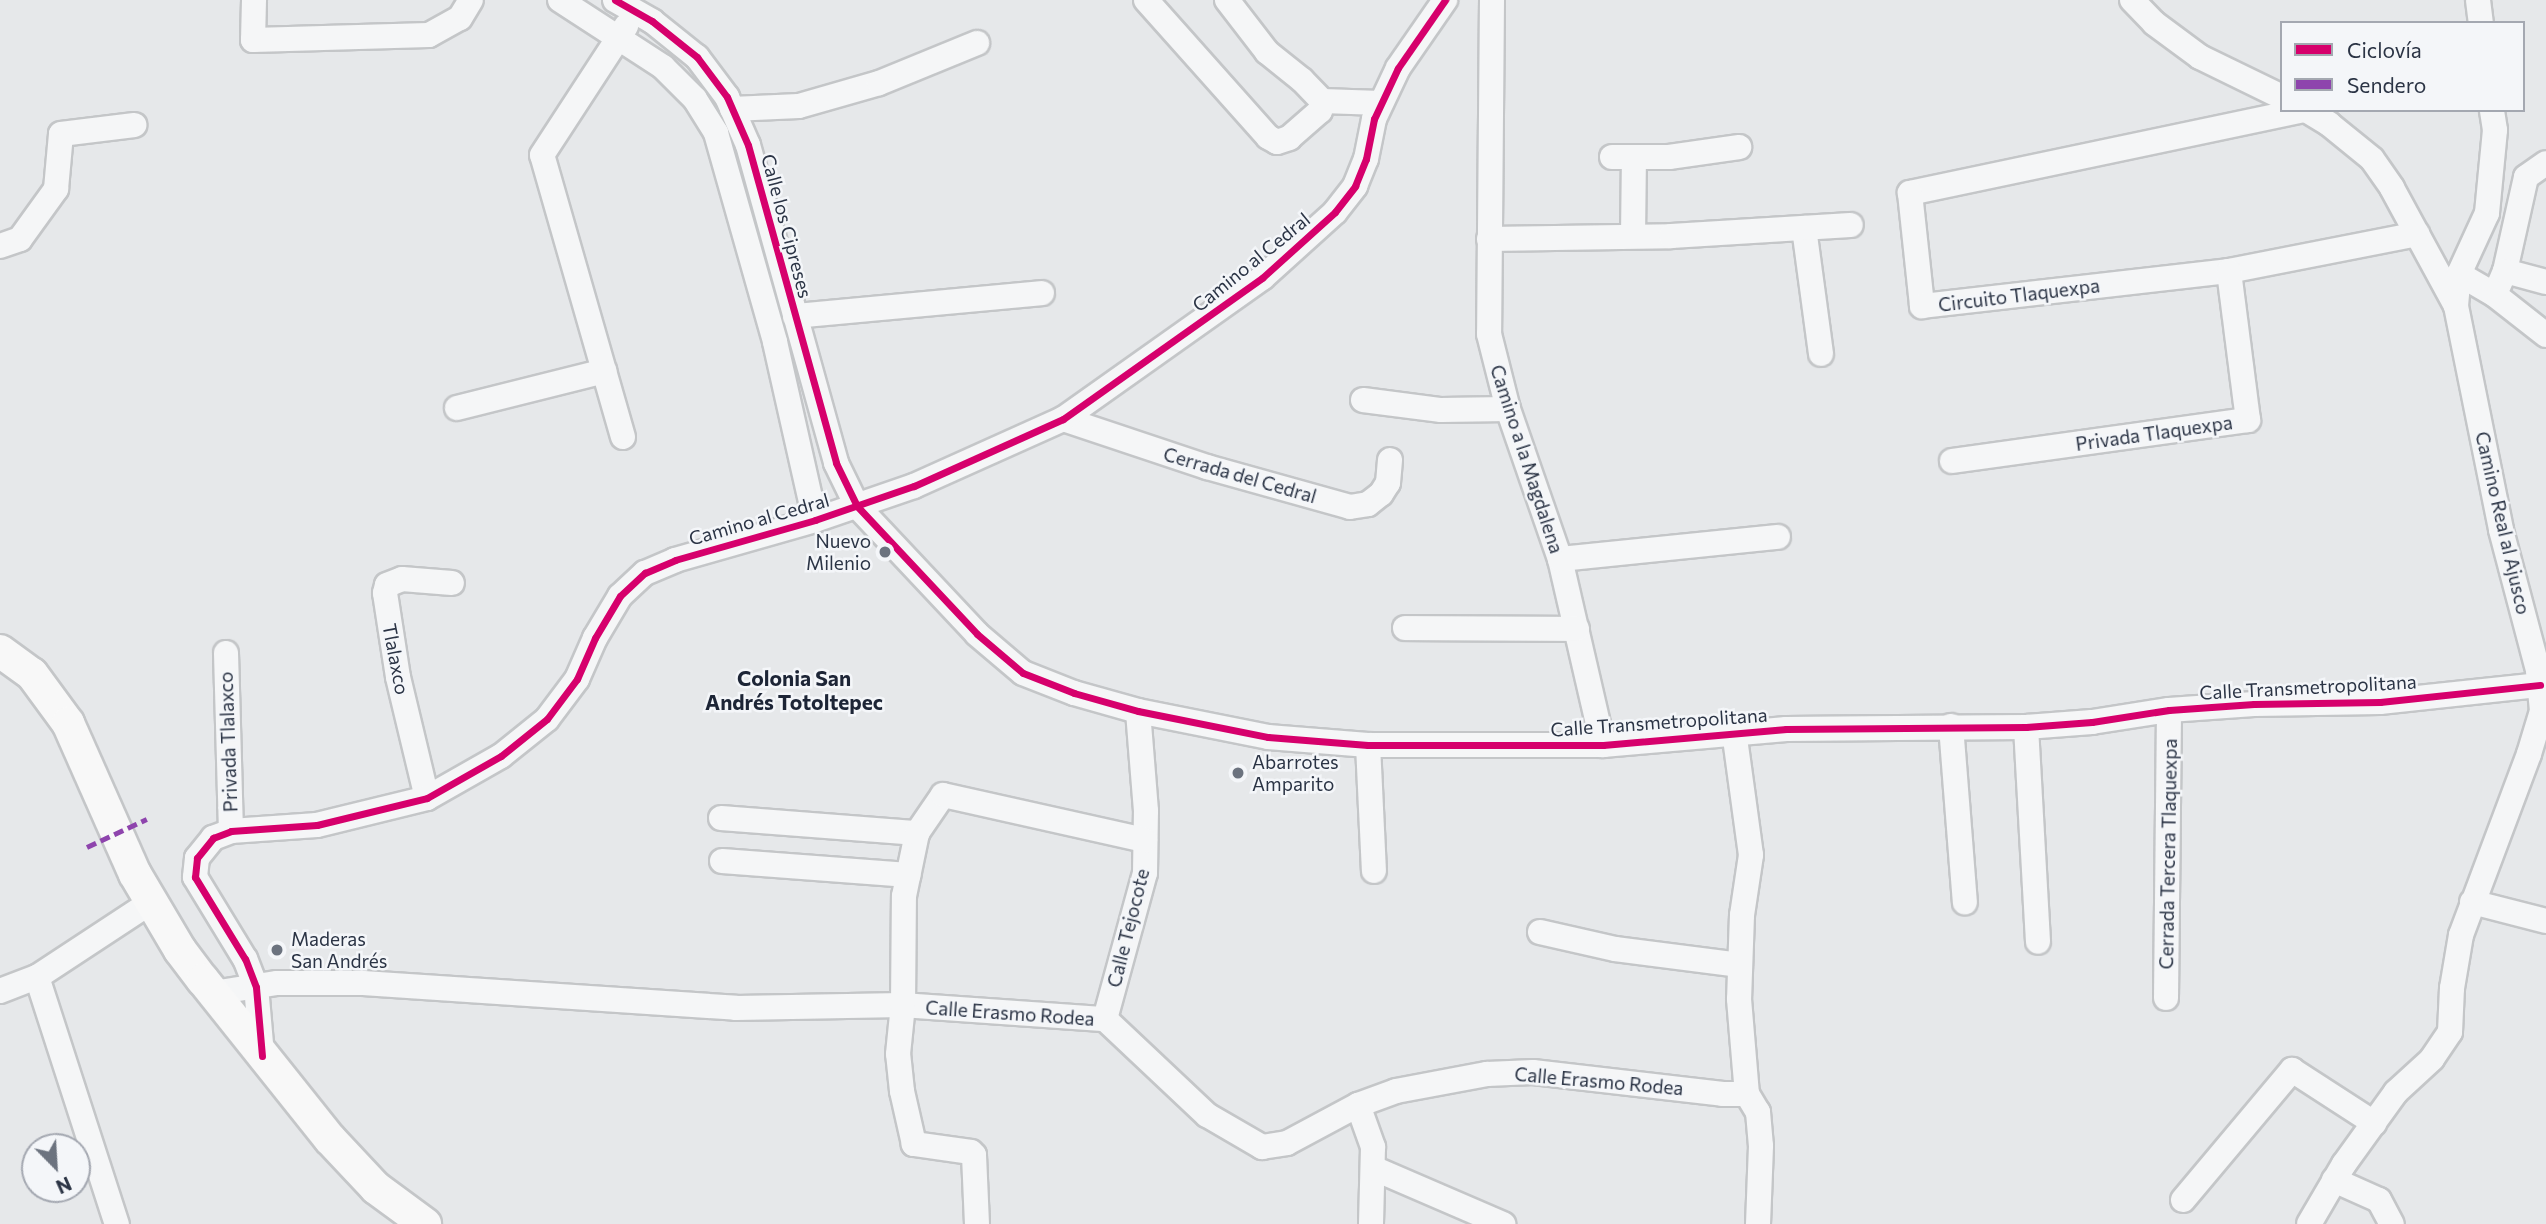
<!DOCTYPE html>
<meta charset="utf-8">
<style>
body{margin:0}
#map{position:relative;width:2546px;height:1224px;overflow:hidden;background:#e6e8ea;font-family:Commissioner,sans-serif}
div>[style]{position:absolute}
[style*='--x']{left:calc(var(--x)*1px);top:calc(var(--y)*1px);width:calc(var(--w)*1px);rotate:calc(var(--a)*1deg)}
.roads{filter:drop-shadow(2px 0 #c4c6c8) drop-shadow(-2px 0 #c4c6c8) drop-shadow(0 2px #c4c6c8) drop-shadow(0 -2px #c4c6c8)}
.minor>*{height:24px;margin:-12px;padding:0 12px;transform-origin:12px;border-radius:12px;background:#f5f6f7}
.major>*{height:32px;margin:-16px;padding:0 16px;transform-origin:16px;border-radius:16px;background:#f8f8f8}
.quiet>*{height:5px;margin-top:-2.5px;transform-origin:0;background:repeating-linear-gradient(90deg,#8e44ad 0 10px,transparent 0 15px)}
.cycleway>*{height:7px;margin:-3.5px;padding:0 3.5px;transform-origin:3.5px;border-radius:3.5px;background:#d6006c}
.dots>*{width:19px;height:19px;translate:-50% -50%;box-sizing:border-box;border:4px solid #f4f6f9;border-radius:50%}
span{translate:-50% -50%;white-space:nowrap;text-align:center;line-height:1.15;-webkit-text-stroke:5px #f4f6f9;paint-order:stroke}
.street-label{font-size:19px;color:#2b3445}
.poi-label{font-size:19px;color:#2b3445}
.right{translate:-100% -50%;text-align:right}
.left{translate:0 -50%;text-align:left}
.neighbourhood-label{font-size:21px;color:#1d2536;font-weight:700}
.legend{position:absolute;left:2280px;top:21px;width:245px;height:91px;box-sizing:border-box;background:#f4f6f9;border:2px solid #a4a8b1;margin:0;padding:9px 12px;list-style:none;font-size:21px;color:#2b3445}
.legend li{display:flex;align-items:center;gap:14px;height:35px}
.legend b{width:35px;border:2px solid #a4a8b1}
.north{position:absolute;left:21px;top:1133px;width:70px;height:70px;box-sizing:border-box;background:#f4f6f9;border:2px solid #a4a8b1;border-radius:50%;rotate:156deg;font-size:19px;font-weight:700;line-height:28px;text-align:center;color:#2b3445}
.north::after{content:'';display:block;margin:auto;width:24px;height:32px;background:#6c737f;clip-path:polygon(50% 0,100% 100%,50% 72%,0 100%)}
</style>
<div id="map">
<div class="roads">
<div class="minor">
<i style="--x:254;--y:0;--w:40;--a:91.4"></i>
<i style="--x:253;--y:40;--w:176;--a:-1.6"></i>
<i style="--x:429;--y:35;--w:35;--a:-29"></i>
<i style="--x:460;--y:18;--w:21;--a:-59"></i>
<i style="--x:560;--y:0;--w:123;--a:33"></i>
<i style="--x:663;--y:67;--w:45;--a:45"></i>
<i style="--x:695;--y:99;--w:40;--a:58"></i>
<i style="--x:716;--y:133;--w:217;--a:74.2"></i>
<i style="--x:775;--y:342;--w:182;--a:77.3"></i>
<i style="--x:615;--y:0;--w:43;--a:29.6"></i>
<i style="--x:652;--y:21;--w:58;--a:38.7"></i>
<i style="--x:697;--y:57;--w:50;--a:53.1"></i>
<i style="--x:727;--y:97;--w:52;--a:66.4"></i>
<i style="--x:748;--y:145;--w:330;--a:74.5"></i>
<i style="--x:836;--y:463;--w:48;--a:64"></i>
<i style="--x:857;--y:506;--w:175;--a:46.8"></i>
<i style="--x:977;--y:634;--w:60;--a:40.3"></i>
<i style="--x:1023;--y:673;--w:55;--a:21.4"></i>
<i style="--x:1074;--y:693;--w:66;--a:15.7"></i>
<i style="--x:1138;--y:711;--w:133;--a:11.3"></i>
<i style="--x:1268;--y:737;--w:100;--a:4.6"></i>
<i style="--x:1368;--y:745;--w:235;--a:0"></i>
<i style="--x:1603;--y:745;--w:184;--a:-5"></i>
<i style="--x:1786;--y:729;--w:240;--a:-0.5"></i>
<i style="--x:2026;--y:727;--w:66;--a:-4.3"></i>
<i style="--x:2092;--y:722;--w:78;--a:-8.9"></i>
<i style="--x:2169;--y:710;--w:85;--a:-4"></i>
<i style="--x:2254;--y:704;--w:126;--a:-0.9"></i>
<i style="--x:2380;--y:702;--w:161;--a:-6.1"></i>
<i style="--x:1146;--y:0;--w:183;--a:48.3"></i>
<i style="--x:1268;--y:137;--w:10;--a:29"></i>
<i style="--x:1277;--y:142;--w:13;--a:-18"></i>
<i style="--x:1289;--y:138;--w:41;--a:-41.1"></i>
<i style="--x:1320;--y:111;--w:10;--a:-79"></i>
<i style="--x:1227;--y:0;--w:66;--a:52.4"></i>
<i style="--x:1267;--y:52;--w:45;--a:38.7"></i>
<i style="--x:1302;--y:80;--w:29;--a:46"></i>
<i style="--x:1322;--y:101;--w:59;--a:1.9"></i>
<i style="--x:1492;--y:0;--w:334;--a:90.5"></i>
<i style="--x:1489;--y:334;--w:77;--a:75.8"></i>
<i style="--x:1508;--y:409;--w:159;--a:70.9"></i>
<i style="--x:1560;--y:559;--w:191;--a:77"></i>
<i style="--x:2132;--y:0;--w:32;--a:46"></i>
<i style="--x:2154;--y:23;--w:57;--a:36.5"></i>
<i style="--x:2200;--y:57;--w:91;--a:26"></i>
<i style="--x:2478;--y:0;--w:23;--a:83"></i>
<i style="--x:732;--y:109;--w:67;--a:-2.6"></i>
<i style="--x:799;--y:106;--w:83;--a:-16"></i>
<i style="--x:879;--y:83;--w:106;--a:-22.2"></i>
<i style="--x:2304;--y:110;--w:403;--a:168.1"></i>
<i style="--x:1910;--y:193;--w:114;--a:83.9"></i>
<i style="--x:1922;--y:306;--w:309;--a:-6.5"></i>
<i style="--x:2229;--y:271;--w:192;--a:-11.1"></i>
<i style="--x:2306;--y:110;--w:27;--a:31"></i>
<i style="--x:2329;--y:124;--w:55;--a:39.1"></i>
<i style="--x:2372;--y:159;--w:35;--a:55"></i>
<i style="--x:2392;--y:188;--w:134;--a:61.5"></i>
<i style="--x:2456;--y:306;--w:228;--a:78.6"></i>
<i style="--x:2501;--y:530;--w:145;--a:75.2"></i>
<i style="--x:2538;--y:670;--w:41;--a:84.4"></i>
<i style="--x:2542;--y:711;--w:45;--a:106.8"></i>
<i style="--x:2529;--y:754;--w:193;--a:110.6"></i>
<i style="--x:2461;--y:935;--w:54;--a:99.6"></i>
<i style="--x:2452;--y:988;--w:44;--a:92.6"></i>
<i style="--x:2450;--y:1032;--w:32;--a:124"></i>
<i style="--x:2432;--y:1059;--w:49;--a:137.5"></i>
<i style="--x:2396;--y:1092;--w:89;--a:125.8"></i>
<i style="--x:2344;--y:1164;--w:69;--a:120.3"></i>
<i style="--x:1612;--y:157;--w:57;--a:0"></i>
<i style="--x:1669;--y:157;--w:71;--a:-8.1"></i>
<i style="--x:1804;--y:228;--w:127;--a:82.3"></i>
<i style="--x:1633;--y:236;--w:78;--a:-89.3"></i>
<i style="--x:1489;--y:239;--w:182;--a:-0.9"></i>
<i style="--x:1671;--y:236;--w:180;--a:-3.5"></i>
<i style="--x:0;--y:246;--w:21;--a:-19"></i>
<i style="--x:20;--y:239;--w:62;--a:-54.2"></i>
<i style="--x:56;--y:189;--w:55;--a:-84.8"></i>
<i style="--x:61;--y:134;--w:74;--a:-7"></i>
<i style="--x:2505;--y:271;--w:96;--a:-77.4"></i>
<i style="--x:2526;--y:177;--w:24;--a:-35"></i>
<i style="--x:2459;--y:274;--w:42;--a:30.3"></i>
<i style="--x:2495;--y:295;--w:65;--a:38.1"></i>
<i style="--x:2499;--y:285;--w:15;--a:-67"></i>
<i style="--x:2505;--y:271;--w:42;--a:15"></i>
<i style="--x:2456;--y:306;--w:32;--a:-85"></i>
<i style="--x:2459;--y:274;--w:67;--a:-65.3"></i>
<i style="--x:2487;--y:213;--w:83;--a:-84.5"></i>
<i style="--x:2495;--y:130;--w:20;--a:-99"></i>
<i style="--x:795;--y:316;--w:248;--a:-5.3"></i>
<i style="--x:1363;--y:400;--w:79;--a:7.3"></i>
<i style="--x:1441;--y:410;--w:67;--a:-0.9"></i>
<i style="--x:457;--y:408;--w:152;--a:-14.1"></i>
<i style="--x:1063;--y:419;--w:152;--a:18.4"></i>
<i style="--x:1207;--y:467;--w:148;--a:15.6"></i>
<i style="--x:1350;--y:507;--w:18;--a:-9"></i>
<i style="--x:1368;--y:504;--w:16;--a:-38"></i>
<i style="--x:1381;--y:494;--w:13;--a:-58"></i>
<i style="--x:1388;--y:483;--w:23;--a:-85"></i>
<i style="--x:623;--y:437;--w:293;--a:-106"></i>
<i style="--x:542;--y:155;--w:154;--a:-56.9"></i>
<i style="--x:1952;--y:461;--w:299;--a:-7.9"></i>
<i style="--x:2248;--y:420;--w:150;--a:-97.3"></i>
<i style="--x:1560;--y:559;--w:219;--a:-5.8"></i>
<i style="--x:1405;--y:628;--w:172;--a:0.3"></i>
<i style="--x:226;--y:653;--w:178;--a:88.4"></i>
<i style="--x:1951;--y:726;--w:177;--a:85.5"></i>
<i style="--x:2026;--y:727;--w:215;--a:86.8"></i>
<i style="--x:1734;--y:731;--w:125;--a:82.2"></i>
<i style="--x:1751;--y:855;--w:61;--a:98.5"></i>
<i style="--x:1742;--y:915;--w:84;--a:92"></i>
<i style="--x:1739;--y:999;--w:95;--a:85.2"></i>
<i style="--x:1747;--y:1094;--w:21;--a:59"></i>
<i style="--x:1758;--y:1112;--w:34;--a:85"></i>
<i style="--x:1761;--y:1146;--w:78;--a:92.2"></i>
<i style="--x:1368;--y:745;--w:126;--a:87.3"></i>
<i style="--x:427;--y:798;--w:124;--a:-103.5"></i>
<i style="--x:398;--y:677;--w:85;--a:-98.8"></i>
<i style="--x:385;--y:593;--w:8;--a:-76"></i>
<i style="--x:387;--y:585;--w:16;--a:-22"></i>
<i style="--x:402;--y:579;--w:50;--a:4.6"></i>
<i style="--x:721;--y:818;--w:197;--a:4.4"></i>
<i style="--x:722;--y:861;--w:187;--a:4.3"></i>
<i style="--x:2472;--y:902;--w:76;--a:14.4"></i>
<i style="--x:1540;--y:932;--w:77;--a:12.8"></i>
<i style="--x:1615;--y:949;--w:126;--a:7.3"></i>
<i style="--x:37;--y:977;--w:260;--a:72.1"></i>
<i style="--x:0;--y:991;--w:40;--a:-21"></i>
<i style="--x:37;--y:977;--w:136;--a:-33.3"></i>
<i style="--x:213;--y:993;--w:65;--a:-8.9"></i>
<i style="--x:277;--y:983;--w:86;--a:0"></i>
<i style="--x:363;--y:983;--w:374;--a:3.8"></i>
<i style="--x:736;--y:1008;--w:167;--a:-1"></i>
<i style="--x:903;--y:1005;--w:202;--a:4"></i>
<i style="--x:1105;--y:1019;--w:140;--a:43.3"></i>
<i style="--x:1207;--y:1115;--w:64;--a:30.2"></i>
<i style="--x:1262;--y:1147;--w:25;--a:-9"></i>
<i style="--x:1287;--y:1143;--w:81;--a:-28.2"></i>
<i style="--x:1358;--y:1105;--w:40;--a:-20.2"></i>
<i style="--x:1396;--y:1091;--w:93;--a:-10.6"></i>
<i style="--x:1487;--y:1074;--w:46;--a:-2.5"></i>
<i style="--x:1533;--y:1072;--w:191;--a:6.6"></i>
<i style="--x:1723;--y:1094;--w:24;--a:0"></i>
<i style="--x:2166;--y:998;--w:288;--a:-89.4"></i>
<i style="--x:1105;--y:1019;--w:151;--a:-74.7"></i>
<i style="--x:1145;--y:873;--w:62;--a:-89.1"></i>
<i style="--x:1146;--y:811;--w:100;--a:-94.6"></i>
<i style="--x:262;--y:1055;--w:68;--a:-95"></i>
<i style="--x:256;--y:987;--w:30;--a:-111"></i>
<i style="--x:245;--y:959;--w:96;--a:-121.4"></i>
<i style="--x:195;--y:877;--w:19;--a:-84"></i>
<i style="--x:197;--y:858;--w:26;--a:-51"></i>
<i style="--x:213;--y:838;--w:19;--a:-21"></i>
<i style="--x:231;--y:831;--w:86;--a:-4"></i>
<i style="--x:317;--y:825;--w:113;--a:-13.8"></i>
<i style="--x:427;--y:798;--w:85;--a:-29.6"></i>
<i style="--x:501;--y:756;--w:59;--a:-38.8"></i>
<i style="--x:547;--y:719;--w:50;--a:-53.1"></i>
<i style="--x:577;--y:679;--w:45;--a:-66.3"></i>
<i style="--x:595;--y:638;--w:49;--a:-59.2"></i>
<i style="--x:620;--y:596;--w:34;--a:-43"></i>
<i style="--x:645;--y:573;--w:33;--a:-23"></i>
<i style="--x:675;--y:560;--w:146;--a:-15.9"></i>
<i style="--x:815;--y:520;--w:105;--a:-19"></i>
<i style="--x:914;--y:486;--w:163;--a:-24.2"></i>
<i style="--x:1063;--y:419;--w:244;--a:-35.3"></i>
<i style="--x:1262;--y:278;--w:98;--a:-42.1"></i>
<i style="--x:1335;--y:212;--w:33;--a:-52"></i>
<i style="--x:1355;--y:186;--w:29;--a:-68"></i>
<i style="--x:1366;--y:159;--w:41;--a:-78.7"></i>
<i style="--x:1374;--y:119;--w:56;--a:-64.8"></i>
<i style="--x:1398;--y:68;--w:83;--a:-55.3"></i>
<i style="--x:1358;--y:1105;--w:45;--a:70.3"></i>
<i style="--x:1373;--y:1147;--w:77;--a:91.5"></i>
<i style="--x:1373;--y:1168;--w:142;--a:23.3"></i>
<i style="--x:2334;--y:1180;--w:49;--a:24"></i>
<i style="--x:2379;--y:1200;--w:27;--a:62"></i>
<i style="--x:2183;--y:1200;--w:170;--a:-50"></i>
<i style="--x:2292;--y:1070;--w:98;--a:32.9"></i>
<i style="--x:977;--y:1224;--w:69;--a:-92.5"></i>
<i style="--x:974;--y:1155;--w:4;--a:-135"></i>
<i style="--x:971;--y:1152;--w:58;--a:-172"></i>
<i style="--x:914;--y:1144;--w:54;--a:-102.8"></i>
<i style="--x:902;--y:1091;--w:37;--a:-96"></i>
<i style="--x:898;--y:1054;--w:49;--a:-84.2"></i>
<i style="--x:903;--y:1005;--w:109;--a:-89.5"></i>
<i style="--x:904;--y:896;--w:64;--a:-78.3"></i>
<i style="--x:917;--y:833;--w:46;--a:-55.6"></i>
<i style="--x:943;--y:795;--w:207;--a:12.6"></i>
</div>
<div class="major">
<i style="--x:0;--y:651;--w:39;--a:36"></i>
<i style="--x:32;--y:674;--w:61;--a:53.7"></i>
<i style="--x:68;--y:723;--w:165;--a:66.1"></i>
<i style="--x:135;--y:874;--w:88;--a:59.4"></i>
<i style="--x:180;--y:950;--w:38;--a:53"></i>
<i style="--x:203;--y:980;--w:203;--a:51.4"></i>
<i style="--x:330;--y:1139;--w:67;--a:46.8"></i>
<i style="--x:376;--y:1188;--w:61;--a:36.3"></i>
</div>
</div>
<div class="quiet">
<i style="--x:87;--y:847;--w:66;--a:-25"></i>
</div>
<div class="cycleway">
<i style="--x:615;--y:0;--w:43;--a:29.6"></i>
<i style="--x:652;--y:21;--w:58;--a:38.7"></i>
<i style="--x:697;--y:57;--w:50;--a:53.1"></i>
<i style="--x:727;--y:97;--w:52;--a:66.4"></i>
<i style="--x:748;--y:145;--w:330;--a:74.5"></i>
<i style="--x:836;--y:463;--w:48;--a:64"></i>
<i style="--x:857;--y:506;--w:175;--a:46.8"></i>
<i style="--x:977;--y:634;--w:60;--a:40.3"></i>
<i style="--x:1023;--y:673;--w:55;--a:21.4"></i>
<i style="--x:1074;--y:693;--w:66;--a:15.7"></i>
<i style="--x:1138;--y:711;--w:133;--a:11.3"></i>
<i style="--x:1268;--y:737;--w:100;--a:4.6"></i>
<i style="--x:1368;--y:745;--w:235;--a:0"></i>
<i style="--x:1603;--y:745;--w:184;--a:-5"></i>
<i style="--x:1786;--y:729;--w:240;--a:-0.5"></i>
<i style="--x:2026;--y:727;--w:66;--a:-4.3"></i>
<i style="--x:2092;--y:722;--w:78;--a:-8.9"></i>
<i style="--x:2169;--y:710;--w:85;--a:-4"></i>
<i style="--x:2254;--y:704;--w:126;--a:-0.9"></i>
<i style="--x:2380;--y:702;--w:161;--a:-6.1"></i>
<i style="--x:262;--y:1056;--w:69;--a:-95"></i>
<i style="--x:256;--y:987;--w:30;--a:-111"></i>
<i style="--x:245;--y:959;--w:96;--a:-121.4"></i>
<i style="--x:195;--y:877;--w:19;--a:-84"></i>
<i style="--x:197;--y:858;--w:26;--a:-51"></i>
<i style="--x:213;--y:838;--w:19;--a:-21"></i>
<i style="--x:231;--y:831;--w:86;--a:-4"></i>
<i style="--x:317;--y:825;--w:113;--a:-13.8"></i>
<i style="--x:427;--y:798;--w:85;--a:-29.6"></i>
<i style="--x:501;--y:756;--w:59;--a:-38.8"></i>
<i style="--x:547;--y:719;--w:50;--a:-53.1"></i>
<i style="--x:577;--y:679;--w:45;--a:-66.3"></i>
<i style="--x:595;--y:638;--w:49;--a:-59.2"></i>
<i style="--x:620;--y:596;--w:34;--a:-43"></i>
<i style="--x:645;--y:573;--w:33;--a:-23"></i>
<i style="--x:675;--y:560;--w:146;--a:-15.9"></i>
<i style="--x:815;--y:520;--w:105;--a:-19"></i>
<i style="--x:914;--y:486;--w:163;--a:-24.2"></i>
<i style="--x:1063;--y:419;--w:244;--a:-35.3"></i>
<i style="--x:1262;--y:278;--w:98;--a:-42.1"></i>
<i style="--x:1335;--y:212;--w:33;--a:-52"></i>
<i style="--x:1355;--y:186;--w:29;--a:-68"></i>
<i style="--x:1366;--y:159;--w:41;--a:-78.7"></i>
<i style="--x:1374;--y:119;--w:56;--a:-64.8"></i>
<i style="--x:1398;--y:68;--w:83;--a:-55.3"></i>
</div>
<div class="dots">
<i style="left:885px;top:552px;background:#6c737f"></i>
<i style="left:1238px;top:773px;background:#6c737f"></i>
<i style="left:277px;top:950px;background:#6c737f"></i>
</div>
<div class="street-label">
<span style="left:787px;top:226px;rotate:75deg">Calle los Cipreses</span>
<span style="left:1251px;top:262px;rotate:-39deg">Camino al Cedral</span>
<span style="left:2019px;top:295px;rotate:-7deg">Circuito Tlaquexpa</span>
<span style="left:2154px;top:433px;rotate:-8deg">Privada Tlaquexpa</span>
<span style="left:1527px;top:459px;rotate:72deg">Camino a la Magdalena</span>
<span style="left:1240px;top:475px;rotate:16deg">Cerrada del Cedral</span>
<span style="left:759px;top:519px;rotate:-16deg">Camino al Cedral</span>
<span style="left:2503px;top:523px;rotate:77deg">Camino Real al Ajusco</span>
<span style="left:396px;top:659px;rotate:79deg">Tlalaxco</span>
<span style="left:2308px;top:687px;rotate:-3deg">Calle Transmetropolitana</span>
<span style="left:1659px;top:722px;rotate:-4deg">Calle Transmetropolitana</span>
<span style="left:228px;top:742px;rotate:-92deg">Privada Tlalaxco</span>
<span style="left:2168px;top:854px;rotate:-89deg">Cerrada Tercera Tlaquexpa</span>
<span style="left:1128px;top:928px;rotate:-76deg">Calle Tejocote</span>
<span style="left:1010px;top:1013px;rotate:4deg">Calle Erasmo Rodea</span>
<span style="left:1599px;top:1081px;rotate:5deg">Calle Erasmo Rodea</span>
</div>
<div class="poi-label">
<span class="right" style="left:871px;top:552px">Nuevo<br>Milenio</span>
<span class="left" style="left:1252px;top:773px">Abarrotes<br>Amparito</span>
<span class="left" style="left:291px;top:950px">Maderas<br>San Andrés</span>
</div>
<div class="neighbourhood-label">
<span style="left:794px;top:690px">Colonia San<br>Andrés Totoltepec</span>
</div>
<ul class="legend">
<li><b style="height:9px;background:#d6006c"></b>Ciclovía</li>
<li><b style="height:9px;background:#8e44ad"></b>Sendero</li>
</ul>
<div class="north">N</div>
</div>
